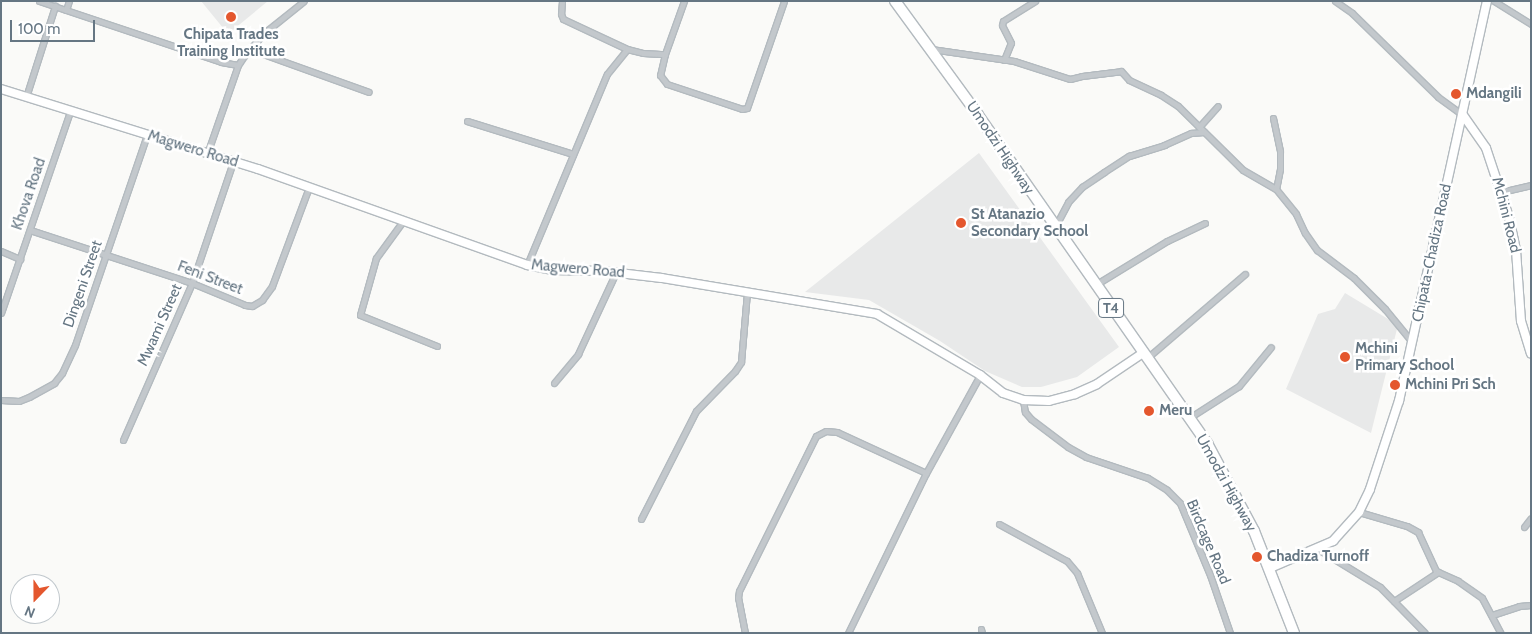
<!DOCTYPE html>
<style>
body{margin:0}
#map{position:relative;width:1532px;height:634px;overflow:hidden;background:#fafaf8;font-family:Cabin,sans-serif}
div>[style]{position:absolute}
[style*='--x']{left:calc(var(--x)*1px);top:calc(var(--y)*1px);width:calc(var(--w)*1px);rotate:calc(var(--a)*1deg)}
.built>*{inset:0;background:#e8e9e9}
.roads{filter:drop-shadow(1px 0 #b3babf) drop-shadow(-1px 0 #b3babf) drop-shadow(0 1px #b3babf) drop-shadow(0 -1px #b3babf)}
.street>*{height:5px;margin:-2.5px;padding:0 2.5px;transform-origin:2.5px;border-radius:2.5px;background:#c3c8cc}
.secondary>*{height:8px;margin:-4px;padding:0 4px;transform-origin:4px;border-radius:4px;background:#fff}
.highway>*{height:10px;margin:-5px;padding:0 5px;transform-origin:5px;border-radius:5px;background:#fff}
.dots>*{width:14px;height:14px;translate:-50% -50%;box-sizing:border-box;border:2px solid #fff;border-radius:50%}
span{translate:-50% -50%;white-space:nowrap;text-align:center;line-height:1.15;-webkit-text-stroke:5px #fff;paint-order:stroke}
.shield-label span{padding:1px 4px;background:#fff;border:1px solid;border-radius:4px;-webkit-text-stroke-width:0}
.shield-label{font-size:14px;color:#657683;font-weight:700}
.poi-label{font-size:15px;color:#657683;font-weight:700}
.left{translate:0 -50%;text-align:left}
.street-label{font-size:15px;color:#657683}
.frame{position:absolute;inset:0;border:2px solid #657683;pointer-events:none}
.north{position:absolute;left:10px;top:574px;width:50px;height:50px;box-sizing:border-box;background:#fff;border:1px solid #c1c8cd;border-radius:50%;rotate:202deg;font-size:14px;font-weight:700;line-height:20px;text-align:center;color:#657683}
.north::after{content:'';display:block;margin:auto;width:18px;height:22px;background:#e4572e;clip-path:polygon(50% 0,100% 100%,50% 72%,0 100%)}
.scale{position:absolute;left:10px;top:20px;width:85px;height:22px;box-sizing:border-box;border:2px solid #657683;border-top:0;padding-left:6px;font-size:15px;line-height:18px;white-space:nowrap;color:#657683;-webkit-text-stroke:4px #fff;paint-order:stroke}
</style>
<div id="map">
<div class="built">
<i style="clip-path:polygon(201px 1px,268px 1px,228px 34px)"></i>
<i style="clip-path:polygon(979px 153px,1119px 347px,1077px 377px,1041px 387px,1022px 387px,985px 371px,940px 341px,869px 300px,805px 292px)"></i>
<i style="clip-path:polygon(1345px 293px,1398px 325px,1371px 433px,1286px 389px,1318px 314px,1335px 309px)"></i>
</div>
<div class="roads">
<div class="street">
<i style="--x:39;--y:1;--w:192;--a:18.5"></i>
<i style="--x:221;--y:62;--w:17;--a:10"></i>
<i style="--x:562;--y:1;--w:13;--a:94"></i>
<i style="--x:561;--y:14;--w:5;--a:68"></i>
<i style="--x:563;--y:19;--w:71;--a:25.1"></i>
<i style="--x:1335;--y:1;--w:21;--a:35"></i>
<i style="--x:1352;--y:13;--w:120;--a:44.3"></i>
<i style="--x:1438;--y:97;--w:31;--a:36"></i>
<i style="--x:1494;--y:1;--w:44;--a:31.9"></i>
<i style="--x:66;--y:10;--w:9;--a:-72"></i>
<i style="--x:249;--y:49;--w:127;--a:19.7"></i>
<i style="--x:931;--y:49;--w:84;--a:8.2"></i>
<i style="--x:1014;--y:61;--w:59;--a:17.8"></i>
<i style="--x:1070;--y:79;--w:12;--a:-14"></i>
<i style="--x:1082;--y:76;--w:39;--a:-7"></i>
<i style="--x:1121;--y:71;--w:12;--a:48"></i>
<i style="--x:1129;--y:80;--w:35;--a:25"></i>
<i style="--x:1161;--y:95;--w:20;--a:33"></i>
<i style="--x:1178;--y:106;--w:91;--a:44.6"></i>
<i style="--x:1243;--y:170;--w:38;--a:30"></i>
<i style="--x:1276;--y:189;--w:32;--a:51"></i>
<i style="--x:1296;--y:214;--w:21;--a:65"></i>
<i style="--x:1305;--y:233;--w:21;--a:55"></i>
<i style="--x:1317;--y:250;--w:46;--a:37.1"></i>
<i style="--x:1354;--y:278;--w:44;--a:45"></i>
<i style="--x:1385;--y:309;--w:43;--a:50.7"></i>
<i style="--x:665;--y:54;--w:22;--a:103"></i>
<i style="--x:660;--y:75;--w:11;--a:52"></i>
<i style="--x:667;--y:84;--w:79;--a:18.4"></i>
<i style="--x:742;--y:109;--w:5;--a:-11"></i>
<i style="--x:747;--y:108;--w:113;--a:-70.9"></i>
<i style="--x:1004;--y:60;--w:18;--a:-68"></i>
<i style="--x:1011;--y:43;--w:20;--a:-117"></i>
<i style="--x:1002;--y:25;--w:4;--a:-76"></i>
<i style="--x:1003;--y:21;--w:38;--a:-32"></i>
<i style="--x:26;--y:97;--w:96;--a:-72.3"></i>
<i style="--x:1273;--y:118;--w:34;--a:78"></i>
<i style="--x:1280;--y:151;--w:18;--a:90"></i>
<i style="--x:1280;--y:169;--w:20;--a:101"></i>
<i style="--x:467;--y:121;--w:111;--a:17.3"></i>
<i style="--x:1199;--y:127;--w:28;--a:-48"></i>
<i style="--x:207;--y:154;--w:94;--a:-70.8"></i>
<i style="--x:238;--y:65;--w:11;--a:-56"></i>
<i style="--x:244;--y:56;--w:30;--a:-49"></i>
<i style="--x:264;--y:33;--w:51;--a:-38.7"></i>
<i style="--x:1501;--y:192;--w:31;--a:-13"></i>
<i style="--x:403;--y:221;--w:46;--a:126.1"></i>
<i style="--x:376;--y:258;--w:59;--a:105.7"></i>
<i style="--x:360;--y:315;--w:83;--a:21.9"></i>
<i style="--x:1056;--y:225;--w:26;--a:-62"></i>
<i style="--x:1068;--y:202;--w:21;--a:-47"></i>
<i style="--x:1082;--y:187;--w:27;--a:-34"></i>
<i style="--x:1104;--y:172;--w:30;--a:-33"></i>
<i style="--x:1129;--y:156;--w:37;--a:-17"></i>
<i style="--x:1164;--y:145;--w:30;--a:-24"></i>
<i style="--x:1191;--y:133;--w:13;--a:-4"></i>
<i style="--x:30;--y:230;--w:170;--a:18.1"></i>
<i style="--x:192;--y:283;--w:57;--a:22.5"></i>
<i style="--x:245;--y:305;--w:7;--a:8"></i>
<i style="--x:252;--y:306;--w:12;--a:-31"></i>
<i style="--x:262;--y:300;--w:17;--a:-54"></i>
<i style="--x:272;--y:286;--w:106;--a:-69.5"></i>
<i style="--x:1;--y:251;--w:21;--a:23"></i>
<i style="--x:527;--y:265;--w:207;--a:-67.3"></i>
<i style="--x:607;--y:74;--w:32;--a:-51"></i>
<i style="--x:627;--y:49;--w:16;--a:14"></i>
<i style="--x:643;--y:53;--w:22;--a:3"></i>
<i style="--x:665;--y:54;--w:56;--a:-70.3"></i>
<i style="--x:1095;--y:285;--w:84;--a:-31.4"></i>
<i style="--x:1167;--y:241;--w:42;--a:-25.3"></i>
<i style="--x:1;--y:313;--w:213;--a:-71.1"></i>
<i style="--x:1147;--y:358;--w:129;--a:-40.6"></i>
<i style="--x:554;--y:383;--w:38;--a:-50"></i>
<i style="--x:578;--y:354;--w:90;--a:-65.1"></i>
<i style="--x:1;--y:400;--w:18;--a:3"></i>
<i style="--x:19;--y:401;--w:11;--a:-22"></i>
<i style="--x:29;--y:397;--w:29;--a:-29"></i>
<i style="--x:54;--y:383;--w:13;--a:-51"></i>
<i style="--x:62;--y:373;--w:31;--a:-65"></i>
<i style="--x:75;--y:345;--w:222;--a:-71.1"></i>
<i style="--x:1023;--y:400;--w:12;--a:81"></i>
<i style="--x:1025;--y:412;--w:9;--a:49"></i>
<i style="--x:1031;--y:419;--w:46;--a:37.1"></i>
<i style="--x:1068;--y:447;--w:21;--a:29"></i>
<i style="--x:1086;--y:457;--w:65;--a:18.7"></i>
<i style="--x:1148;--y:478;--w:22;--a:32"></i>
<i style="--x:1167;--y:490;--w:18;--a:45"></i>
<i style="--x:1180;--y:503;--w:78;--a:67.4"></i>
<i style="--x:1210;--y:575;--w:61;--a:71"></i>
<i style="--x:1189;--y:418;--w:59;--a:-32.6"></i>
<i style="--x:1239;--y:386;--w:50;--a:-50.6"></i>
<i style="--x:123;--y:440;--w:171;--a:-66.3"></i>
<i style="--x:192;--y:283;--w:128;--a:-71.3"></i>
<i style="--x:1359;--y:512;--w:50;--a:16.3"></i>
<i style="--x:1407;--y:526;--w:13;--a:29"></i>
<i style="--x:1418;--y:532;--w:43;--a:65.2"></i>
<i style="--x:1436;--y:571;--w:24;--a:24"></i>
<i style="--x:1458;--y:581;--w:29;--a:35"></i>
<i style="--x:1482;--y:598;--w:40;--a:62"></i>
<i style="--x:641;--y:519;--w:121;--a:-63"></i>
<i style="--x:696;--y:411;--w:56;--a:-45.7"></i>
<i style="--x:735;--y:371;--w:11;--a:-56"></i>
<i style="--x:741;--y:362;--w:70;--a:-85.1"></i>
<i style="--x:999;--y:524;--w:77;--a:28.6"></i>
<i style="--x:1067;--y:561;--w:16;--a:50"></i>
<i style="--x:1077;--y:573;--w:65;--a:67.4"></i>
<i style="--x:1524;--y:527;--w:11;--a:-52"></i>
<i style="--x:1318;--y:549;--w:73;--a:31.5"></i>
<i style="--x:1380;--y:587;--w:64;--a:45.6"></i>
<i style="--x:1394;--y:601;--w:53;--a:-33.4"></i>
<i style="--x:1492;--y:615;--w:28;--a:-18"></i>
<i style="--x:1519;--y:606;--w:12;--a:-5"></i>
<i style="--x:981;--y:629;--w:4;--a:76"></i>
<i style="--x:745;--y:633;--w:36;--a:-101"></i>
<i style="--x:738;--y:598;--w:7;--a:-82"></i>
<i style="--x:739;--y:591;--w:173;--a:-63.6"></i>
<i style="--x:816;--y:436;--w:11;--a:-27"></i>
<i style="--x:826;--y:431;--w:11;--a:5"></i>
<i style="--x:837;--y:432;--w:98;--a:24.7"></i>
<i style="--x:848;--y:633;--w:178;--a:-64"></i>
<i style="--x:926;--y:473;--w:112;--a:-61.1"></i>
</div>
<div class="secondary">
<i style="--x:1;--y:89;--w:269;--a:17.3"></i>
<i style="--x:258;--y:169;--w:286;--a:19.6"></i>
<i style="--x:527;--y:265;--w:26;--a:11"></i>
<i style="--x:553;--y:270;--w:49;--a:1.2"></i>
<i style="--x:602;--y:271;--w:60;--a:6.7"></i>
<i style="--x:662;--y:278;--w:218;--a:9.5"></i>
<i style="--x:877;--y:314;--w:120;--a:30.6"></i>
<i style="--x:980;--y:375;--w:29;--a:38"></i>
<i style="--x:1003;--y:393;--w:21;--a:19"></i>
<i style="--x:1023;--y:400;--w:26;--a:2"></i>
<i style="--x:1049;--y:401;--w:27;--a:-15"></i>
<i style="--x:1075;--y:394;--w:24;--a:-24"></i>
<i style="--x:1097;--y:384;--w:55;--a:-34"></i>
<i style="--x:1463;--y:115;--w:40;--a:55.1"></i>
<i style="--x:1486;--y:148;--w:73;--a:71.6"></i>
<i style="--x:1509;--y:217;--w:34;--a:78"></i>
<i style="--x:1516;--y:250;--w:71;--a:86"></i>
<i style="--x:1521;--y:321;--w:34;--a:73"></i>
<i style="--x:1270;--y:568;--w:69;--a:-23.2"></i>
<i style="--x:1333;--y:541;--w:39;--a:-48"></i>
<i style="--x:1359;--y:512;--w:25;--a:-64"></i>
<i style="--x:1370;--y:489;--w:93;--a:-71.8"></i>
<i style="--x:1399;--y:401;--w:410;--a:-77.6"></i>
</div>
<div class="highway">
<i style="--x:895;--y:1;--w:141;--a:53.9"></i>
<i style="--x:978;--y:115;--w:402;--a:55.1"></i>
<i style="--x:1208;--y:445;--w:98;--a:61.9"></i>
<i style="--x:1254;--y:531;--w:110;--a:68.6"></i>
</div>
</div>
<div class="dots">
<i style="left:231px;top:17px;background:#e4572e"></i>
<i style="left:1456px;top:94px;background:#e4572e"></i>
<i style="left:961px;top:223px;background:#e4572e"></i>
<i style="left:1345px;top:357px;background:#e4572e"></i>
<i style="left:1395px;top:385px;background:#e4572e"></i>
<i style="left:1149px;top:411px;background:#e4572e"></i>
<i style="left:1257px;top:557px;background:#e4572e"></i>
</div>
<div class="shield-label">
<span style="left:1111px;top:308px">T4</span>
</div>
<div class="poi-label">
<span style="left:231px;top:43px">Chipata Trades<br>Training Institute</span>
<span class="left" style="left:1466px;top:94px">Mdangili</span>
<span class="left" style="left:971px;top:223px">St Atanazio<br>Secondary School</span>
<span class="left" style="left:1355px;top:357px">Mchini<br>Primary School</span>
<span class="left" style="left:1405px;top:385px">Mchini Pri Sch</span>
<span class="left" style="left:1159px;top:411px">Meru</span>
<span class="left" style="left:1267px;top:557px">Chadiza Turnoff</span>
</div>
<div class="street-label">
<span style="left:1000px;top:148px;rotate:56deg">Umodzi Highway</span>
<span style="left:193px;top:149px;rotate:17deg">Magwero Road</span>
<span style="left:29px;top:194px;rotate:-71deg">Khova Road</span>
<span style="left:1506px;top:215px;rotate:76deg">Mchini Road</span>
<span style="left:1432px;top:253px;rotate:-78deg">Chipata-Chadiza Road</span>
<span style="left:578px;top:269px;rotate:5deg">Magwero Road</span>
<span style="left:210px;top:278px;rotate:21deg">Feni Street</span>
<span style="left:83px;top:284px;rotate:-71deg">Dingeni Street</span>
<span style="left:160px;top:325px;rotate:-66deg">Mwami Street</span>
<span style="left:1226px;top:483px;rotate:61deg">Umodzi Highway</span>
<span style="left:1208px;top:542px;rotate:67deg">Birdcage Road</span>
</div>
<div class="frame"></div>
<div class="north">N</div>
<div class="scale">100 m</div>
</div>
